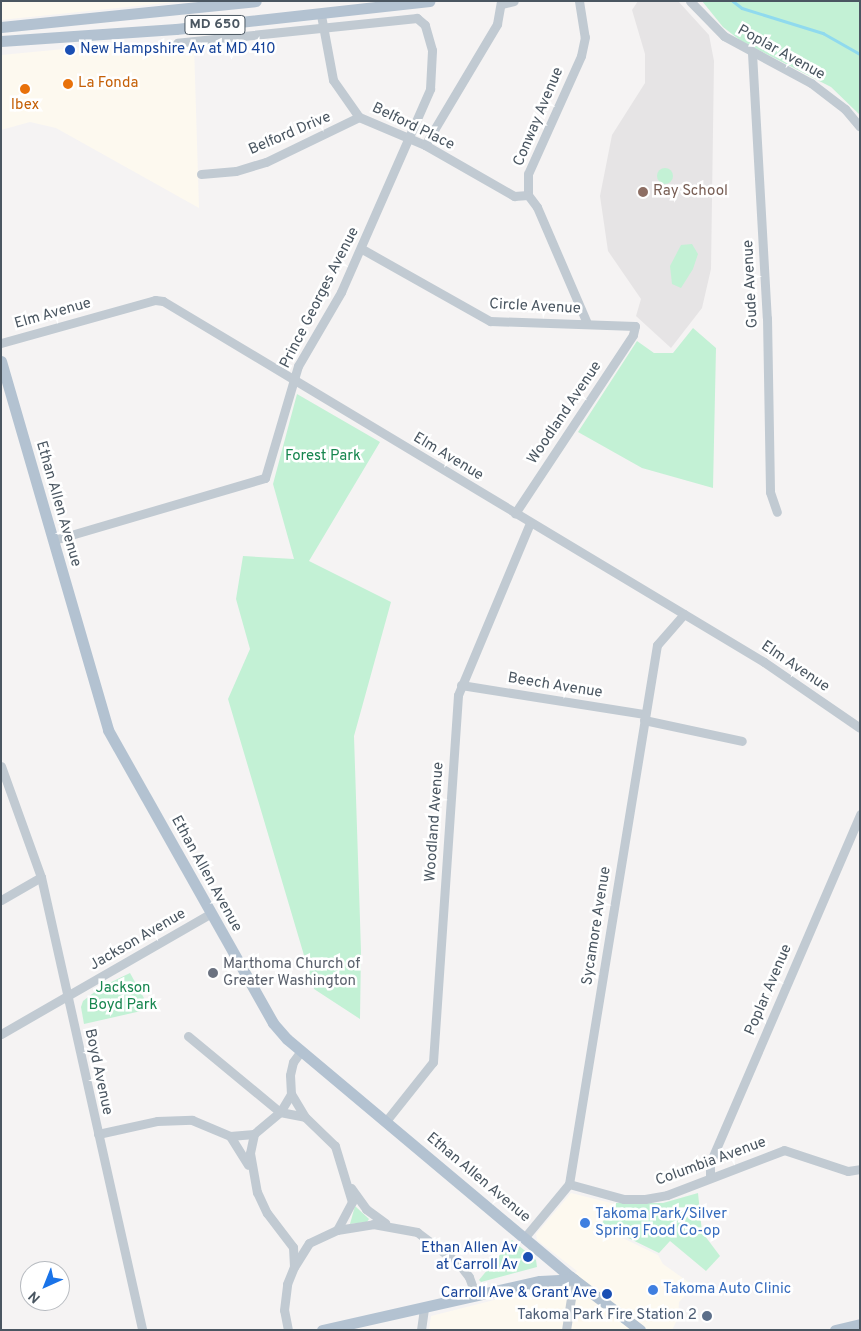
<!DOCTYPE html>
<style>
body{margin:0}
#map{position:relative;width:861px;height:1331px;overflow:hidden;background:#f5f3f3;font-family:Overpass,sans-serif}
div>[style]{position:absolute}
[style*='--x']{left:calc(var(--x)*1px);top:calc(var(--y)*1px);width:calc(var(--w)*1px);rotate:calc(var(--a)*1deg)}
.commercial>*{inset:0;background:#fdf9ef}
.education>*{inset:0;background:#e6e4e5}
.green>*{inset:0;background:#c3f1d5}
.round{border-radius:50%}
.stream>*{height:2.5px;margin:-1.25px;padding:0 1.25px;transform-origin:1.25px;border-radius:1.25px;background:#90daee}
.minor>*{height:9px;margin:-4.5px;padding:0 4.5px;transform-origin:4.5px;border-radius:4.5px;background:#c1cad2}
.major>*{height:11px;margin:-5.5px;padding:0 5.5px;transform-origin:5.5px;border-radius:5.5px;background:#b3c2d1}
.dots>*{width:14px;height:14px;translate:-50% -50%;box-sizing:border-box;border:2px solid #fff;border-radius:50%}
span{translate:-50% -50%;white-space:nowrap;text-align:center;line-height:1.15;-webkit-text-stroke:5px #fff;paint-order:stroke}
.shield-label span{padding:1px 4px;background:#fff;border:1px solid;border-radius:4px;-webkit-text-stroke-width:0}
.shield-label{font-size:14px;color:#4a5661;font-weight:700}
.transit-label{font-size:15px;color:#164399}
.left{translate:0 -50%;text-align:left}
.right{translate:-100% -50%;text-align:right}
.street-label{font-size:15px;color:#4a5661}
.food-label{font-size:15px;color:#c56008}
.education-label{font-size:15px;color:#785e54}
.park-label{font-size:15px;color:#17864f}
.worship-label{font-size:15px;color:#5b616d}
.shop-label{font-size:15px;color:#366cbe}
.service-label{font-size:15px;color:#4e5e75}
.frame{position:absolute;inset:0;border:2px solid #4a5661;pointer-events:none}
.north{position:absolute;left:20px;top:1261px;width:50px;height:50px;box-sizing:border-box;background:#fff;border:1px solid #b7bbc0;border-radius:50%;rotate:224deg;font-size:14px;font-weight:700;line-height:20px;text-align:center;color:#4a5661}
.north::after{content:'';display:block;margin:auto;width:18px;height:22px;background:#1a73e8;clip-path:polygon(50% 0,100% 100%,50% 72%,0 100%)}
</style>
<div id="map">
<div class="commercial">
<i style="clip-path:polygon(1px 1px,186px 1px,1px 20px)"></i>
<i style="clip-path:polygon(194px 45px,199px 208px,56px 128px,30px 122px,1px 130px,1px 55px,85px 47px)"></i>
<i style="clip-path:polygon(571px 1193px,615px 1204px,601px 1224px,606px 1230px,658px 1255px,663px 1264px,694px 1286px,679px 1302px,678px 1318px,672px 1330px,429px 1330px,431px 1316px,542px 1288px,563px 1289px,577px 1271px,537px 1240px,536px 1234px)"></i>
</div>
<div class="education">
<i style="clip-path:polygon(638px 1px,678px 1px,709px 35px,714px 61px,711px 269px,702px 308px,671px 348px,636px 316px,641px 299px,608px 251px,600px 196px,612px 135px,645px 83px,645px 54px,632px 10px)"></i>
</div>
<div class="green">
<i style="clip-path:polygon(702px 1px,860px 1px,860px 115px,831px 87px,741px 41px,723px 27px)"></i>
<i class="round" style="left:657px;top:168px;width:16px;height:16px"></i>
<i style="clip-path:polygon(692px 244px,698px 254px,693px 269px,681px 288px,672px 284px,670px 266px,681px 245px)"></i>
<i style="clip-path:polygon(693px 328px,716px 348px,713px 488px,642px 468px,578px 432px,637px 341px,654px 353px,673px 353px)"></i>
<i style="clip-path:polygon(297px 394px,380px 442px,309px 561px,391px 602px,354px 736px,361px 951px,360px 1019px,314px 989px,228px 699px,250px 649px,236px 599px,243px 556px,294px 559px,273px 484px)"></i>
<i style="clip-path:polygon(130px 973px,150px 1009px,84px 1024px,81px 1007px,83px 1001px,101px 987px)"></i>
<i style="clip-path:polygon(698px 1193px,702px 1232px,720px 1256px,706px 1271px,670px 1241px,659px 1253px,608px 1228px,597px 1230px,616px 1203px,663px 1203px)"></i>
<i style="clip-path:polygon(355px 1206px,369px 1219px,367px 1222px,350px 1224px)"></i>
<i style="clip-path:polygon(512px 1240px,536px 1260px,537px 1267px,481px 1282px,479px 1280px)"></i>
</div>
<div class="stream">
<i style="--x:733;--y:1;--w:11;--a:38"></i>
<i style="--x:742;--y:8;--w:85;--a:17.2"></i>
<i style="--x:823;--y:33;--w:43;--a:29.6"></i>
</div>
<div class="minor">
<i style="--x:579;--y:1;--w:36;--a:81"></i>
<i style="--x:585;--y:37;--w:19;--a:102"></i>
<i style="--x:581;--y:56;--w:129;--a:114.2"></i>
<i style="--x:528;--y:174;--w:21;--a:90"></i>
<i style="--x:528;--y:195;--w:15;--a:53"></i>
<i style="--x:537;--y:207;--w:126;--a:66.7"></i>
<i style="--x:690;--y:1;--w:49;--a:45.8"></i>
<i style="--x:724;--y:36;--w:99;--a:28.4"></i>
<i style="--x:811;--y:83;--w:43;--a:37.4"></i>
<i style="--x:845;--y:109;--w:23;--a:50"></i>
<i style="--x:502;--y:4;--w:12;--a:-14"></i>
<i style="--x:321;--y:15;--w:66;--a:79.5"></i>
<i style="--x:333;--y:80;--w:45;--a:54.9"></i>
<i style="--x:359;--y:117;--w:72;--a:23"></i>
<i style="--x:425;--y:145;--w:103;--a:29.8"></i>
<i style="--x:514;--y:196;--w:14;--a:-4"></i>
<i style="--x:752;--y:53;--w:265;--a:86.8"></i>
<i style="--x:767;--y:318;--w:174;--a:89"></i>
<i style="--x:770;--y:492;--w:21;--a:71"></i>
<i style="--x:425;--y:145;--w:141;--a:-59.2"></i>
<i style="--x:497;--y:24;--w:23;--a:-80"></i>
<i style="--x:201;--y:174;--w:35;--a:-5"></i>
<i style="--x:236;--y:171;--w:31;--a:-17"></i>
<i style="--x:266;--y:162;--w:103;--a:-25.8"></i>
<i style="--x:362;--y:249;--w:147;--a:29.4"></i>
<i style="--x:490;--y:321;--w:145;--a:2"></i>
<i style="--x:635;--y:326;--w:9;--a:103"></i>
<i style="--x:633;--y:335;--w:214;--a:123.5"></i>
<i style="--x:1;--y:343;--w:160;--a:-15.6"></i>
<i style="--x:155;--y:300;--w:8;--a:7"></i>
<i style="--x:163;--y:301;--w:701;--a:30.99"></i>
<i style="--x:764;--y:662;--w:116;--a:34.5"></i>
<i style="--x:54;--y:540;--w:220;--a:-16.4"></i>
<i style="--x:265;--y:478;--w:117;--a:-73.6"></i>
<i style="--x:298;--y:366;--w:86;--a:-59.8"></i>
<i style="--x:341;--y:292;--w:222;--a:-66.3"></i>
<i style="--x:430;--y:89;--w:39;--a:-87"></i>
<i style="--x:432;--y:50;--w:26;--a:-106"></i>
<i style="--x:425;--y:25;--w:11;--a:-139"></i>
<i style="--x:417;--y:18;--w:241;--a:174.1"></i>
<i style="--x:461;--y:685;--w:186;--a:9"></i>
<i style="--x:644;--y:720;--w:100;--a:12.1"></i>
<i style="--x:1;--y:766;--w:118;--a:70.2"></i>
<i style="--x:41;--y:877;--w:464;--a:77.4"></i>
<i style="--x:1;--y:900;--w:46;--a:-29.9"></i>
<i style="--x:1;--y:1034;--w:241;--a:-29.9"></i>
<i style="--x:188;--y:1036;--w:119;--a:39.6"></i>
<i style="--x:280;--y:1112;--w:25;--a:11"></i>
<i style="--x:291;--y:1094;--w:21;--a:121"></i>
<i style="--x:280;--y:1112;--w:34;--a:140"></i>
<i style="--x:254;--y:1134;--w:19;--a:102"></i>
<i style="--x:250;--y:1153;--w:40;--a:80"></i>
<i style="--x:257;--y:1192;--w:23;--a:65"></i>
<i style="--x:267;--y:1213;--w:43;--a:52.6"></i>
<i style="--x:293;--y:1247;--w:19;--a:87"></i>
<i style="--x:386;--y:1121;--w:75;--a:-51.5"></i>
<i style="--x:433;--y:1062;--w:368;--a:-86.1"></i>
<i style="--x:458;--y:695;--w:186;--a:-67.3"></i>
<i style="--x:98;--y:1134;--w:60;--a:-12.4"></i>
<i style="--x:157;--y:1121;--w:35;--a:-2"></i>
<i style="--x:192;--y:1120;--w:41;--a:22.8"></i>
<i style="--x:230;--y:1136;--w:24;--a:-5"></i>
<i style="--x:230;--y:1136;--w:34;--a:58"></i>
<i style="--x:710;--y:1178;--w:15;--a:-90"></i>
<i style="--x:710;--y:1163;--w:380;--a:-66.7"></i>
<i style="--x:569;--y:1184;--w:57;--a:15.3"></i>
<i style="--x:624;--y:1199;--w:21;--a:0"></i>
<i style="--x:645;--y:1199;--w:22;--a:-10"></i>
<i style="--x:667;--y:1195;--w:125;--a:-21"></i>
<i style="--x:784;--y:1150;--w:67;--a:18.2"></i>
<i style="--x:848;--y:1171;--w:12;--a:-9"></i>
<i style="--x:351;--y:1188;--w:26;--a:54"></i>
<i style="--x:366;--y:1209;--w:24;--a:36"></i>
<i style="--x:337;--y:1230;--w:36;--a:-9"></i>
<i style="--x:373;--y:1224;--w:45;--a:10.3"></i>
<i style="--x:417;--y:1232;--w:53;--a:37.3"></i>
<i style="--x:459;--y:1264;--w:16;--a:52"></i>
<i style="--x:469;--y:1277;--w:20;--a:70"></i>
<i style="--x:525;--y:1237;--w:69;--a:-50.3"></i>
<i style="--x:569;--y:1184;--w:546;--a:-80.73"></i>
<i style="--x:657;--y:645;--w:41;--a:-48.9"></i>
<i style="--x:288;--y:1330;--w:20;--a:-101"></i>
<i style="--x:284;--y:1310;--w:26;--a:-83"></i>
<i style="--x:287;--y:1284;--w:18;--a:-68"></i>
<i style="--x:294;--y:1267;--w:28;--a:-58"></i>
<i style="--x:309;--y:1243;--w:31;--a:-25"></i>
<i style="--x:337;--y:1230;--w:32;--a:-62"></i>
<i style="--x:352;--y:1202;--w:59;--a:-106.9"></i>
<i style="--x:335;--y:1146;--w:42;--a:-136"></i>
<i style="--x:305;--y:1117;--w:27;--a:-121"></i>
<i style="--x:291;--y:1094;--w:19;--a:-93"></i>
<i style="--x:290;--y:1075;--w:13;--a:-77"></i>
<i style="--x:293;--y:1062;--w:14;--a:-54"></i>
<i style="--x:421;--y:1330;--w:22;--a:-82"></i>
<i style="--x:566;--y:1330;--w:52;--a:-81.1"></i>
</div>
<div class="major">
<i style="--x:1;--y:27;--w:256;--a:-5.8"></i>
<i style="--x:1;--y:41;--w:175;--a:-3.9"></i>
<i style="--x:176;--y:29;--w:255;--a:-6.3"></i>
<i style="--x:1;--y:361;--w:384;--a:73.8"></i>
<i style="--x:108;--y:730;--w:336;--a:60.6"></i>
<i style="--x:273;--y:1023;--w:21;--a:49"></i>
<i style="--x:287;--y:1039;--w:371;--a:40"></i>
<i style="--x:571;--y:1277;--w:87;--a:37.5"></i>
<i style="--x:322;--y:1330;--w:223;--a:-12.7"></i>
<i style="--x:540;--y:1281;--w:34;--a:-3"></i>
<i style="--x:835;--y:1330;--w:26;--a:-13"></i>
</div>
<div class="dots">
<i style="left:70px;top:50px;background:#1a4fb4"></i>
<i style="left:68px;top:84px;background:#e8710a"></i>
<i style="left:25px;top:89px;background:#e8710a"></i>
<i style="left:643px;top:192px;background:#8d6e63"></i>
<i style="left:213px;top:973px;background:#6b7280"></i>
<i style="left:585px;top:1223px;background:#3f7fe0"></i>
<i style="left:528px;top:1257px;background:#1a4fb4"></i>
<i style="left:653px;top:1290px;background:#3f7fe0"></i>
<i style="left:607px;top:1294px;background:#1a4fb4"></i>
<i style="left:707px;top:1316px;background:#5c6f8a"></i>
</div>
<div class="shield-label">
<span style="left:215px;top:25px">MD 650</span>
</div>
<div class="transit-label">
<span class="left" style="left:80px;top:50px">New Hampshire Av at MD 410</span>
<span class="right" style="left:518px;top:1257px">Ethan Allen Av<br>at Carroll Av</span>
<span class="right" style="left:597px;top:1294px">Carroll Ave &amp; Grant Ave</span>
</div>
<div class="street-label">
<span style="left:781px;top:53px;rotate:29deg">Poplar Avenue</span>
<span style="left:539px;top:117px;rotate:-67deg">Conway Avenue</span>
<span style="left:413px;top:127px;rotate:26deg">Belford Place</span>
<span style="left:290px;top:134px;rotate:-23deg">Belford Drive</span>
<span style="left:751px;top:284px;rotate:-93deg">Gude Avenue</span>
<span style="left:320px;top:298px;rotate:-63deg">Prince Georges Avenue</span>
<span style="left:535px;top:307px;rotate:3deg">Circle Avenue</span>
<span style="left:53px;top:314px;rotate:-16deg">Elm Avenue</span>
<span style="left:565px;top:413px;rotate:-56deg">Woodland Avenue</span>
<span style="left:448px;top:457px;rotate:31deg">Elm Avenue</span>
<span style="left:58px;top:504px;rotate:74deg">Ethan Allen Avenue</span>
<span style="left:795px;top:667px;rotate:34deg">Elm Avenue</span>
<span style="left:555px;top:686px;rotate:9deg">Beech Avenue</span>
<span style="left:435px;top:822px;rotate:-86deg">Woodland Avenue</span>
<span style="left:206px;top:874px;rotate:61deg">Ethan Allen Avenue</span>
<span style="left:597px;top:926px;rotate:-81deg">Sycamore Avenue</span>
<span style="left:138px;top:940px;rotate:-30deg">Jackson Avenue</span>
<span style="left:769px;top:990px;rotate:-67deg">Poplar Avenue</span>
<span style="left:98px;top:1072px;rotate:78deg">Boyd Avenue</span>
<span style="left:711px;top:1162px;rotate:-20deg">Columbia Avenue</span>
<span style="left:478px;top:1178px;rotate:40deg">Ethan Allen Avenue</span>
</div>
<div class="food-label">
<span class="left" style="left:78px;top:84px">La Fonda</span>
<span style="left:25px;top:106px">Ibex</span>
</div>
<div class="education-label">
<span class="left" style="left:653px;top:192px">Ray School</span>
</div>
<div class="park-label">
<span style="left:323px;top:457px">Forest Park</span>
<span style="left:123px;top:997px">Jackson<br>Boyd Park</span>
</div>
<div class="worship-label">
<span class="left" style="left:223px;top:973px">Marthoma Church of<br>Greater Washington</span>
</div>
<div class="shop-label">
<span class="left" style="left:595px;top:1223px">Takoma Park/Silver<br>Spring Food Co-op</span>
<span class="left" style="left:663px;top:1290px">Takoma Auto Clinic</span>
</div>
<div class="service-label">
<span class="right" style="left:697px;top:1316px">Takoma Park Fire Station 2</span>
</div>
<div class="frame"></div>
<div class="north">N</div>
</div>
